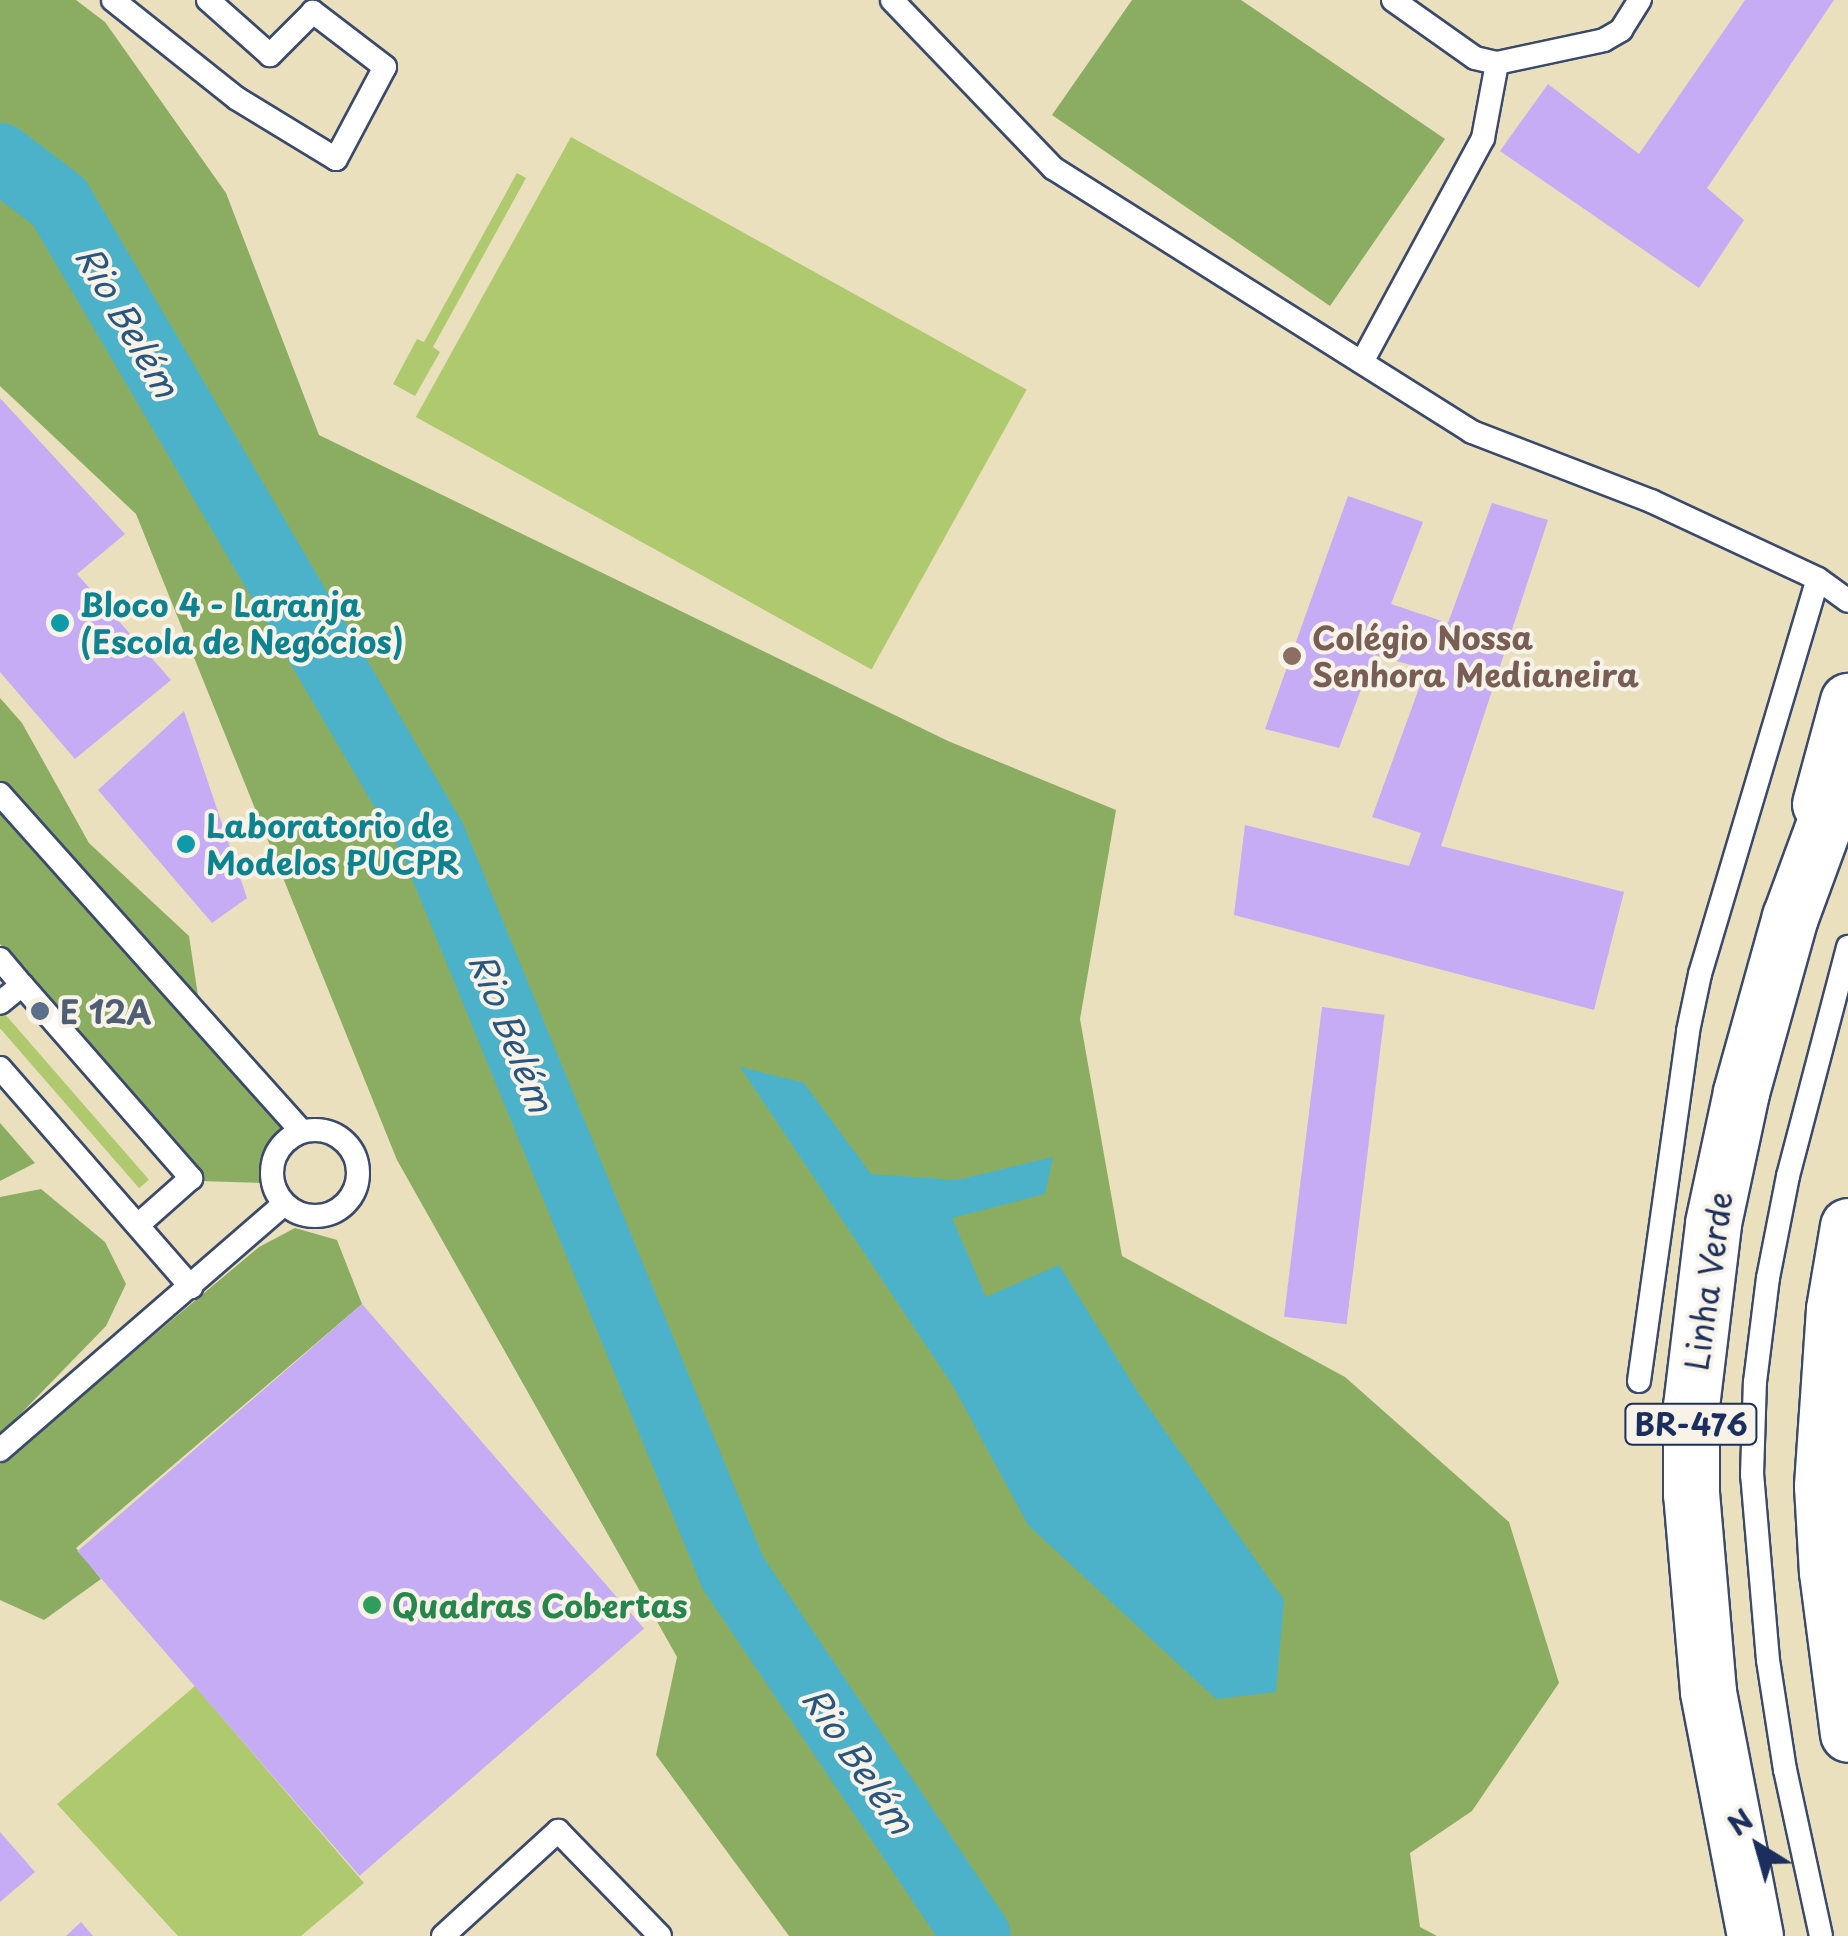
<!DOCTYPE html>
<meta charset="utf-8">
<style>
body{margin:0}
#map{position:relative;width:1848px;height:1936px;overflow:hidden;background:#eae0bd;font-family:"Playpen Sans",sans-serif}
div>[style]{position:absolute}
[style*='--x']{left:calc(var(--x)*1px);top:calc(var(--y)*1px);width:calc(var(--w)*1px);rotate:calc(var(--a)*1deg)}
.green>*{inset:0;background:#afc96f;transform-origin:0 0}
.forest>*{inset:0;background:#8bad62}
.water>*{inset:0;background:#4bb2ca}
.river>*{height:68px;margin:-34px;padding:0 34px;transform-origin:34px;border-radius:34px;background:#4bb2ca}
.building>*{inset:0;background:#c6abf5;transform-origin:0 0}
.roads{filter:drop-shadow(2px 0 #3a4a6c) drop-shadow(-2px 0 #3a4a6c) drop-shadow(0 2px #3a4a6c) drop-shadow(0 -2px #3a4a6c)}
.lane>*{height:22px;margin:-11px;padding:0 11px;transform-origin:11px;border-radius:11px;background:#fff}
.lane>.ring{margin:-11px;padding:0;box-sizing:content-box;background:none;border:22px solid #fff;border-radius:50%}
.secondary>*{height:55px;margin:-27.5px;padding:0 27.5px;transform-origin:27.5px;border-radius:27.5px;background:#fff}
.highway>*{height:55px;margin:-27.5px;padding:0 27.5px;transform-origin:27.5px;border-radius:27.5px;background:#fff}
.dots>*{width:28px;height:28px;translate:-50% -50%;box-sizing:border-box;border:5px solid #f7f3e8;border-radius:50%}
span{translate:-50% -50%;white-space:nowrap;text-align:center;line-height:1.15;-webkit-text-stroke:8px #f7f3e8;paint-order:stroke}
.shield-label span{padding:2px 8px;background:#f7f3e8;border:2px solid;border-radius:8px;-webkit-text-stroke-width:0}
.shield-label{font-size:30px;color:#1b2f5e;font-weight:700}
.culture-label{font-size:32px;color:#0d838f;font-weight:700}
.left{translate:0 -50%;text-align:left}
.education-label{font-size:32px;color:#785e54;font-weight:700}
.service-label{font-size:32px;color:#4e5e75;font-weight:700}
.street-label{font-size:32px;color:#1b2f5e}
.leisure-label{font-size:32px;color:#27864d;font-weight:700}
.water-label{font-size:35px;color:#29567e;font-style:italic}
.north{position:absolute;left:1708px;top:1796px;width:100px;height:100px;-webkit-text-stroke:8px #f7f3e8;paint-order:stroke;rotate:323deg;font-size:28px;font-weight:700;line-height:40px;text-align:center;color:#1b2f5e}
.north::after{content:'';display:block;margin:auto;width:35px;height:45px;background:#1b2f5e;clip-path:polygon(50% 0,100% 100%,50% 72%,0 100%)}
</style>
<div id="map">
<div class="green">
<i style="left:571px;top:137px;width:521px;height:320px;rotate:29deg"></i>
<i style="clip-path:polygon(517px 173px,526px 178px,433px 347px,440px 352px,415px 396px,393px 384px,417px 339px,424px 342px)"></i>
<i style="left:4px;top:1013px;width:221px;height:13px;rotate:49deg"></i>
<i style="clip-path:polygon(195px 1686px,364px 1883px,301px 1936px,178px 1936px,57px 1804px)"></i>
</div>
<div class="forest">
<i style="clip-path:polygon(0 0,76px 0,105px 22px,226px 193px,319px 435px,948px 741px,1116px 810px,1080px 1019px,1122px 1256px,1345px 1377px,1509px 1522px,1559px 1683px,1472px 1811px,1410px 1853px,1420px 1927px,1437px 1936px,789px 1936px,656px 1755px,677px 1657px,397px 1160px,136px 514px,0 386px)"></i>
<i style="clip-path:polygon(1132px 0,1241px 0,1445px 139px,1330px 306px,1052px 115px)"></i>
<i style="clip-path:polygon(0 698px,22px 723px,89px 843px,189px 936px,199px 1002px,284px 1133px,263px 1183px,199px 1181px,161px 1124px,0 944px)"></i>
<i style="clip-path:polygon(0 1123px,35px 1163px,0 1181px)"></i>
<i style="clip-path:polygon(41px 1189px,105px 1242px,126px 1284px,106px 1326px,0 1435px,0 1197px)"></i>
<i style="clip-path:polygon(295px 1228px,337px 1240px,362px 1304px,76px 1548px,101px 1579px,44px 1620px,0 1600px,0 1464px,259px 1247px)"></i>
</div>
<div class="water">
<i style="clip-path:polygon(740px 1067px,804px 1083px,871px 1174px,957px 1180px,1053px 1157px,1045px 1194px,952px 1218px,986px 1297px,1059px 1265px,1139px 1394px,1284px 1600px,1276px 1692px,1216px 1699px,1028px 1525px,953px 1386px)"></i>
</div>
<div class="river">
<i style="--x:0;--y:157;--w:74;--a:37.3"></i>
<i style="--x:59;--y:202;--w:737;--a:59.61"></i>
<i style="--x:432;--y:838;--w:794;--a:67.73"></i>
<i style="--x:733;--y:1573;--w:437;--a:56.1"></i>
</div>
<div class="building">
<i style="clip-path:polygon(1745px 0,1834px 0,1707px 188px,1744px 220px,1699px 288px,1500px 151px,1548px 84px,1639px 154px)"></i>
<i style="clip-path:polygon(0 398px,125px 534px,77px 574px,171px 680px,75px 759px,0 672px)"></i>
<i style="clip-path:polygon(1348px 496px,1423px 522px,1391px 604px,1448px 623px,1492px 503px,1548px 520px,1441px 846px,1624px 892px,1594px 1010px,1234px 915px,1245px 825px,1409px 866px,1421px 833px,1372px 817px,1426px 669px,1374px 655px,1339px 748px,1265px 729px)"></i>
<i style="clip-path:polygon(184px 711px,247px 898px,212px 923px,98px 790px)"></i>
<i style="left:1322px;top:1007px;width:63px;height:312px;rotate:7deg"></i>
<i style="left:362px;top:1304px;width:430px;height:377px;rotate:49deg"></i>
<i style="clip-path:polygon(0 1832px,35px 1872px,0 1902px)"></i>
<i style="clip-path:polygon(81px 1922px,93px 1936px,66px 1936px)"></i>
</div>
<div class="roads">
<div class="lane">
<i style="--x:113;--y:0;--w:157;--a:38.5"></i>
<i style="--x:236;--y:98;--w:117;--a:31.4"></i>
<i style="--x:336;--y:159;--w:104;--a:-62"></i>
<i style="--x:385;--y:67;--w:91;--a:-142.6"></i>
<i style="--x:313;--y:12;--w:61;--a:135"></i>
<i style="--x:270;--y:55;--w:83;--a:-138.4"></i>
<i style="--x:892;--y:0;--w:233;--a:46.2"></i>
<i style="--x:1053;--y:168;--w:495;--a:32.2"></i>
<i style="--x:1472;--y:432;--w:192;--a:21.1"></i>
<i style="--x:1651;--y:501;--w:184;--a:25"></i>
<i style="--x:1818;--y:579;--w:37;--a:36"></i>
<i style="--x:1393;--y:0;--w:100;--a:35.3"></i>
<i style="--x:1475;--y:58;--w:23;--a:13"></i>
<i style="--x:1497;--y:63;--w:109;--a:-12.1"></i>
<i style="--x:1604;--y:40;--w:20;--a:-30"></i>
<i style="--x:1621;--y:30;--w:36;--a:-58"></i>
<i style="--x:1362;--y:362;--w:255;--a:-61.6"></i>
<i style="--x:1483;--y:138;--w:76;--a:-79.4"></i>
<i style="--x:0;--y:794;--w:452;--a:48.2"></i>
<i style="--x:0;--y:959;--w:34;--a:50"></i>
<i style="--x:22;--y:985;--w:28;--a:141"></i>
<i style="--x:22;--y:985;--w:257;--a:48.8"></i>
<i style="--x:191;--y:1178;--w:69;--a:138.5"></i>
<i style="--x:0;--y:1068;--w:291;--a:48.9"></i>
<i class="ring" style="left:272px;top:1130px;width:64px;height:64px"></i>
<i style="--x:1639;--y:1381;--w:353;--a:-82"></i>
<i style="--x:1688;--y:1031;--w:58;--a:-78.1"></i>
<i style="--x:1700;--y:974;--w:412;--a:-73.4"></i>
<i style="--x:0;--y:1450;--w:376;--a:-40.9"></i>
<i style="--x:443;--y:1936;--w:156;--a:-42.4"></i>
<i style="--x:558;--y:1831;--w:146;--a:45.8"></i>
<i style="--x:1821;--y:1936;--w:170;--a:-102.2"></i>
<i style="--x:1785;--y:1770;--w:111;--a:-98.8"></i>
<i style="--x:1768;--y:1660;--w:186;--a:-94.9"></i>
<i style="--x:1752;--y:1475;--w:93;--a:-88.2"></i>
<i style="--x:1755;--y:1382;--w:105;--a:-82.9"></i>
<i style="--x:1768;--y:1278;--w:104;--a:-78.9"></i>
<i style="--x:1788;--y:1176;--w:237;--a:-75.3"></i>
</div>
<div class="secondary">
<i style="--x:1820;--y:804;--w:107;--a:-74.8"></i>
</div>
<div class="highway">
<i style="--x:1848;--y:1226;--w:84;--a:99.6"></i>
<i style="--x:1834;--y:1309;--w:177;--a:93.9"></i>
<i style="--x:1822;--y:1486;--w:86;--a:86.7"></i>
<i style="--x:1827;--y:1572;--w:163;--a:82.6"></i>
<i style="--x:1755;--y:1936;--w:249;--a:-100.9"></i>
<i style="--x:1708;--y:1691;--w:198;--a:-94.9"></i>
<i style="--x:1691;--y:1494;--w:88;--a:-90"></i>
<i style="--x:1691;--y:1406;--w:184;--a:-83.1"></i>
<i style="--x:1713;--y:1223;--w:134;--a:-77.9"></i>
<i style="--x:1741;--y:1092;--w:182;--a:-74.4"></i>
<i style="--x:1790;--y:917;--w:168;--a:-69.8"></i>
</div>
</div>
<div class="dots">
<i style="left:60px;top:623px;background:#0f9aa8"></i>
<i style="left:1292px;top:656px;background:#8d6e63"></i>
<i style="left:186px;top:844px;background:#0f9aa8"></i>
<i style="left:40px;top:1011px;background:#5c6f8a"></i>
<i style="left:372px;top:1605px;background:#2e9e5b"></i>
</div>
<div class="shield-label">
<span style="left:1691px;top:1424px">BR-476</span>
</div>
<div class="culture-label">
<span class="left" style="left:80px;top:623px">Bloco 4 - Laranja<br>(Escola de Negócios)</span>
<span class="left" style="left:206px;top:844px">Laboratorio de<br>Modelos PUCPR</span>
</div>
<div class="education-label">
<span class="left" style="left:1312px;top:656px">Colégio Nossa<br>Senhora Medianeira</span>
</div>
<div class="service-label">
<span class="left" style="left:60px;top:1011px">E 12A</span>
</div>
<div class="street-label">
<span style="left:1708px;top:1281px;rotate:-82deg">Linha Verde</span>
</div>
<div class="leisure-label">
<span class="left" style="left:392px;top:1605px">Quadras Cobertas</span>
</div>
<div class="water-label">
<span style="left:128px;top:321px;rotate:60deg">Rio Belém</span>
<span style="left:512px;top:1032px;rotate:68deg">Rio Belém</span>
<span style="left:859px;top:1760px;rotate:56deg">Rio Belém</span>
</div>
<div class="north">N</div>
</div>
